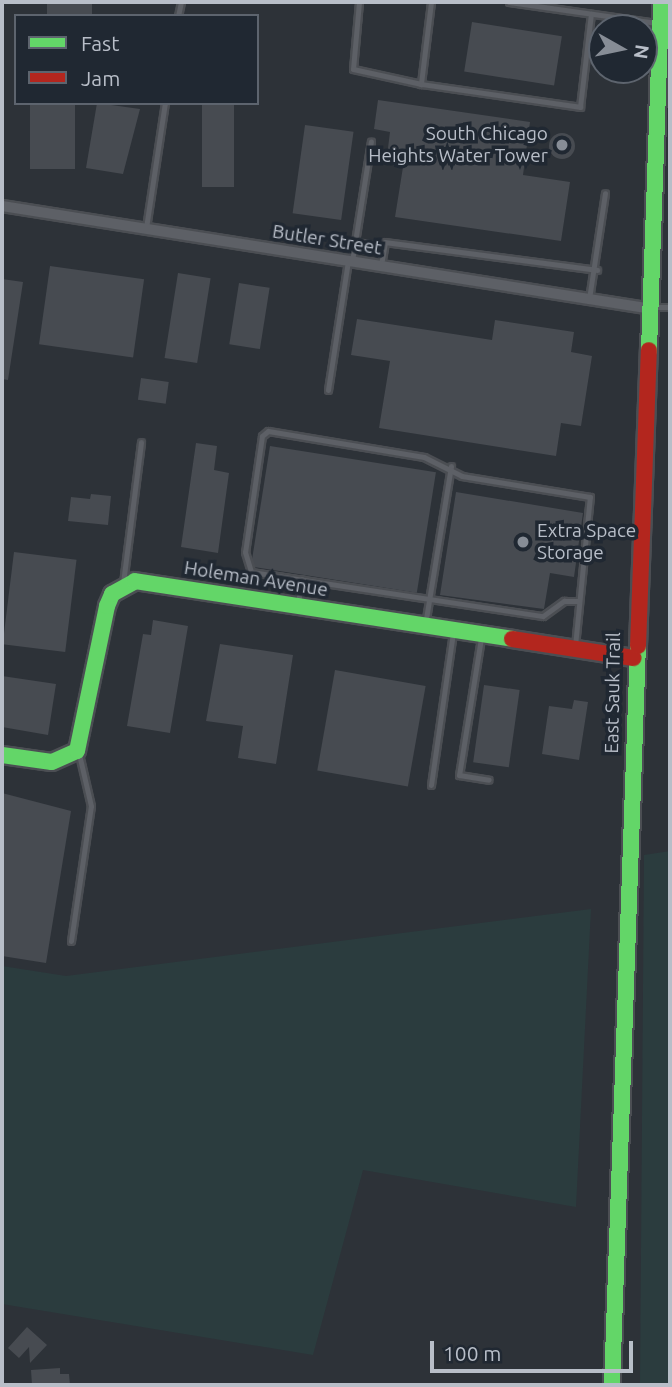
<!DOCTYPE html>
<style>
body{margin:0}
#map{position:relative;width:672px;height:1387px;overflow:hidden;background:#2d3238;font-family:Ubuntu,sans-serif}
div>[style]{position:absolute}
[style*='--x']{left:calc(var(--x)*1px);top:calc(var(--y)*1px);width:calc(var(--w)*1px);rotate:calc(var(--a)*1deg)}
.green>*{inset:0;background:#2b3c3e}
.building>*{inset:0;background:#474b51;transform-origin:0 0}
.round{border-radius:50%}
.roads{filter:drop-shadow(2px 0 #4b4e53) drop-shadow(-2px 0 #4b4e53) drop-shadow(0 2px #4b4e53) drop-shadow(0 -2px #4b4e53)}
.lane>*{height:5px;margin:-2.5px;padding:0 2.5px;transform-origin:2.5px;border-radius:2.5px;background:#5d6066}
.street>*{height:10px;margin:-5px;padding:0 5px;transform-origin:5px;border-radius:5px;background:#5d6066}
.fast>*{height:16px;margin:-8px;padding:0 8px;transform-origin:8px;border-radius:8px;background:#63d668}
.jam>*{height:16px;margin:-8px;padding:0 8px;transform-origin:8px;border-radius:8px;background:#b3261e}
.dots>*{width:19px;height:19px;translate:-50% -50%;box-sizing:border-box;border:4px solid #202832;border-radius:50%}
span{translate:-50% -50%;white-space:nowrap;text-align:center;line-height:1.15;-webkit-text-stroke:7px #202832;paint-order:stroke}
.poi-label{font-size:19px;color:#b8bec8}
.right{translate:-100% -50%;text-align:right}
.left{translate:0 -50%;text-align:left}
.street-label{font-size:19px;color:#b8bec8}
.frame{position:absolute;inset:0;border:4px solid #b8bec8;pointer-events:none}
.legend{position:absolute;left:14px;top:14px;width:245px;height:91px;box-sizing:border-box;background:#202832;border:2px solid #5d646e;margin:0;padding:9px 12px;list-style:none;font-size:21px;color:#b8bec8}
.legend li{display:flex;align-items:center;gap:14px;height:35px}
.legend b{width:35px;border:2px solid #5d646e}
.north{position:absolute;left:588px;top:14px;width:70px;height:70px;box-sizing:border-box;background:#202832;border:2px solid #5d646e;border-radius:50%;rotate:99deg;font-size:19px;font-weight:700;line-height:28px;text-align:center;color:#b8bec8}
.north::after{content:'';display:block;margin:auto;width:24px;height:32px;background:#878d96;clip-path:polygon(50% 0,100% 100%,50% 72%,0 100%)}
.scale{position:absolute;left:430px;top:1341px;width:203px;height:32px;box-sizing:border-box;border:4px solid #b8bec8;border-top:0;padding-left:9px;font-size:21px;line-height:24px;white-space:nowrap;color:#b8bec8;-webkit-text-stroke:5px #202832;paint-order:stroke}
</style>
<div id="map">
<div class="green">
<i style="clip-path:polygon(670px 851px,670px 1385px,640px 1385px,644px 855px)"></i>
<i style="clip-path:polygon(591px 909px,576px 1207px,363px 1170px,313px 1355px,2px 1304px,2px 966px,66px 976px)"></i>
</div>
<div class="building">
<i style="left:47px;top:2px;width:45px;height:14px"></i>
<i style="left:472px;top:22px;width:91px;height:50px;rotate:9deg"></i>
<i style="clip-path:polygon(378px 100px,530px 122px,523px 175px,570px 182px,561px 241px,395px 217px,403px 167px,386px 164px,390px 132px,374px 129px)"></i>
<i style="left:30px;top:103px;width:45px;height:66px"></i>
<i style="clip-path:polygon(97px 103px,140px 109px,123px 174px,86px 168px)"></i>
<i style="left:202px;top:103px;width:32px;height:84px"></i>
<i style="left:305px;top:125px;width:49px;height:89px;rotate:8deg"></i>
<i class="round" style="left:549px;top:133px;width:26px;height:26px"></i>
<i style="left:50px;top:266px;width:95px;height:79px;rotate:8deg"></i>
<i style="left:178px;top:273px;width:33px;height:86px;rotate:9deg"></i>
<i style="clip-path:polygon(2px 279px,23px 282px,8px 380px,2px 379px)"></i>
<i style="left:239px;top:283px;width:31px;height:62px;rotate:9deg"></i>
<i style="clip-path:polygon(357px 319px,492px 340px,495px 320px,574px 332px,571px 352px,592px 356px,581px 426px,561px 423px,556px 456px,379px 428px,390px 361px,351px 355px)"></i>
<i style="left:141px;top:378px;width:28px;height:22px;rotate:8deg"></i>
<i style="clip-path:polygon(196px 443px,217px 446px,214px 470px,229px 473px,218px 553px,181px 547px)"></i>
<i style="left:270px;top:446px;width:168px;height:122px;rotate:9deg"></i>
<i style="clip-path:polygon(456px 492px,583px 513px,574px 577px,550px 573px,544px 609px,440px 595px)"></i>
<i style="clip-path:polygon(91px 494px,111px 496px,108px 525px,68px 521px,71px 497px,90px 499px)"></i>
<i style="left:14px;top:552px;width:63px;height:93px;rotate:7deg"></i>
<i style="clip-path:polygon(153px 620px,188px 626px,170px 733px,127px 726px,143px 634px,151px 635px)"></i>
<i style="clip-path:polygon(220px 644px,293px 655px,276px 764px,238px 758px,243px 726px,206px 721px)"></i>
<i style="left:335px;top:670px;width:92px;height:102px;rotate:10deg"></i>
<i style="clip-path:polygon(2px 676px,56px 684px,48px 735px,2px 727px)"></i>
<i style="left:484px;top:685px;width:36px;height:78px;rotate:8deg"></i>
<i style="clip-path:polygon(574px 700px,588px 702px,579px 760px,542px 754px,549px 706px,572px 709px)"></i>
<i style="clip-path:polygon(2px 793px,71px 811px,46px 963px,2px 956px)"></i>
<i style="clip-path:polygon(27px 1327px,47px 1345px,30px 1363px,29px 1347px,19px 1358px,8px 1348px)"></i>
<i style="clip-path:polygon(60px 1368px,60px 1374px,69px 1374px,70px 1385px,32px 1385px,31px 1370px)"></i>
</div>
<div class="roads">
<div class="lane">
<i style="--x:359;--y:2;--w:67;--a:95.1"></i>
<i style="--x:353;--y:69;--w:70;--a:12.4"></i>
<i style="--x:431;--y:2;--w:83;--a:97"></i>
<i style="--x:421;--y:84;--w:161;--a:8.2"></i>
<i style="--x:580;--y:107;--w:94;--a:-83.3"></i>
<i style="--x:509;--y:2;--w:149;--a:8.1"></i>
<i style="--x:178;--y:16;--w:14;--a:-78"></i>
<i style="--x:146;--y:228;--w:126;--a:-81.4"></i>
<i style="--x:355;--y:242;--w:29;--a:8"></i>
<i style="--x:352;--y:261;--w:121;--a:-81"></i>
<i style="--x:381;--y:265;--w:23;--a:-80"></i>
<i style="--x:385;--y:242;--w:214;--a:7.5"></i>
<i style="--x:589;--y:299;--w:107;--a:-81.4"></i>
<i style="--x:653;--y:307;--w:17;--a:0"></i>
<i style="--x:328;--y:390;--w:131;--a:-81.2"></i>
<i style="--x:123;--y:583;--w:142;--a:-82.7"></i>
<i style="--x:298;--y:603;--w:24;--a:-81"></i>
<i style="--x:425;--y:625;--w:161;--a:-80.7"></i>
<i style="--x:481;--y:638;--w:139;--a:99.1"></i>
<i style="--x:459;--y:775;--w:30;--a:9"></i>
<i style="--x:575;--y:646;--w:150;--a:-84.3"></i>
<i style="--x:590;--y:497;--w:130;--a:-170.7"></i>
<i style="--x:462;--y:476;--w:42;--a:-153.4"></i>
<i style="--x:424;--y:457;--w:158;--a:-170.5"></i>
<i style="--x:268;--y:431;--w:8;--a:140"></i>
<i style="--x:262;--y:436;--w:117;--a:98.3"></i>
<i style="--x:245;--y:552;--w:21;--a:73"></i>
<i style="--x:251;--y:572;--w:295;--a:8.6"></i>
<i style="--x:543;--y:616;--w:26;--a:-36"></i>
<i style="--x:564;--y:601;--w:15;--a:0"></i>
<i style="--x:431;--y:785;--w:154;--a:-81.8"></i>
<i style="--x:71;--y:941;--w:136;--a:-81.6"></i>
<i style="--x:91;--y:806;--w:53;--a:-103"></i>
</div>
<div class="street">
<i style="--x:2;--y:206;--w:652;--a:9"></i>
</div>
<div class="fast">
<i style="--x:649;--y:350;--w:348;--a:-88"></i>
<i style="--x:2;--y:755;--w:50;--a:8"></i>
<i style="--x:52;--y:762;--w:27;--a:-24"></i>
<i style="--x:77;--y:751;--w:148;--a:-78.3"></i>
<i style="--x:107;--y:606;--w:13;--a:-67"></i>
<i style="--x:112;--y:594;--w:26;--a:-29"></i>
<i style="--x:135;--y:581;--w:381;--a:8.7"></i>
<i style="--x:612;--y:1385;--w:739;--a:-87.99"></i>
</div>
<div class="jam">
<i style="--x:512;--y:639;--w:123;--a:8.9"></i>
<i style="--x:638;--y:646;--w:296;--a:-87.9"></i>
</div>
</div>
<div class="dots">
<i style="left:562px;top:145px;background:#878d96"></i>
<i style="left:523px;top:542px;background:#878d96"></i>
</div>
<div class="poi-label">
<span class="right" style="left:548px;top:145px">South Chicago<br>Heights Water Tower</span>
<span class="left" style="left:537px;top:542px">Extra Space<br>Storage</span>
</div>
<div class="street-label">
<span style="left:327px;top:240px;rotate:9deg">Butler Street</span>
<span style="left:256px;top:579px;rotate:9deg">Holeman Avenue</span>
<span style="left:613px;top:693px;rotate:-89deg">East Sauk Trail</span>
</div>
<div class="frame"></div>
<ul class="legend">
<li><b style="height:9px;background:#63d668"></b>Fast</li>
<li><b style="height:9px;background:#b3261e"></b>Jam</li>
</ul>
<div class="north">N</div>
<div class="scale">100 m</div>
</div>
